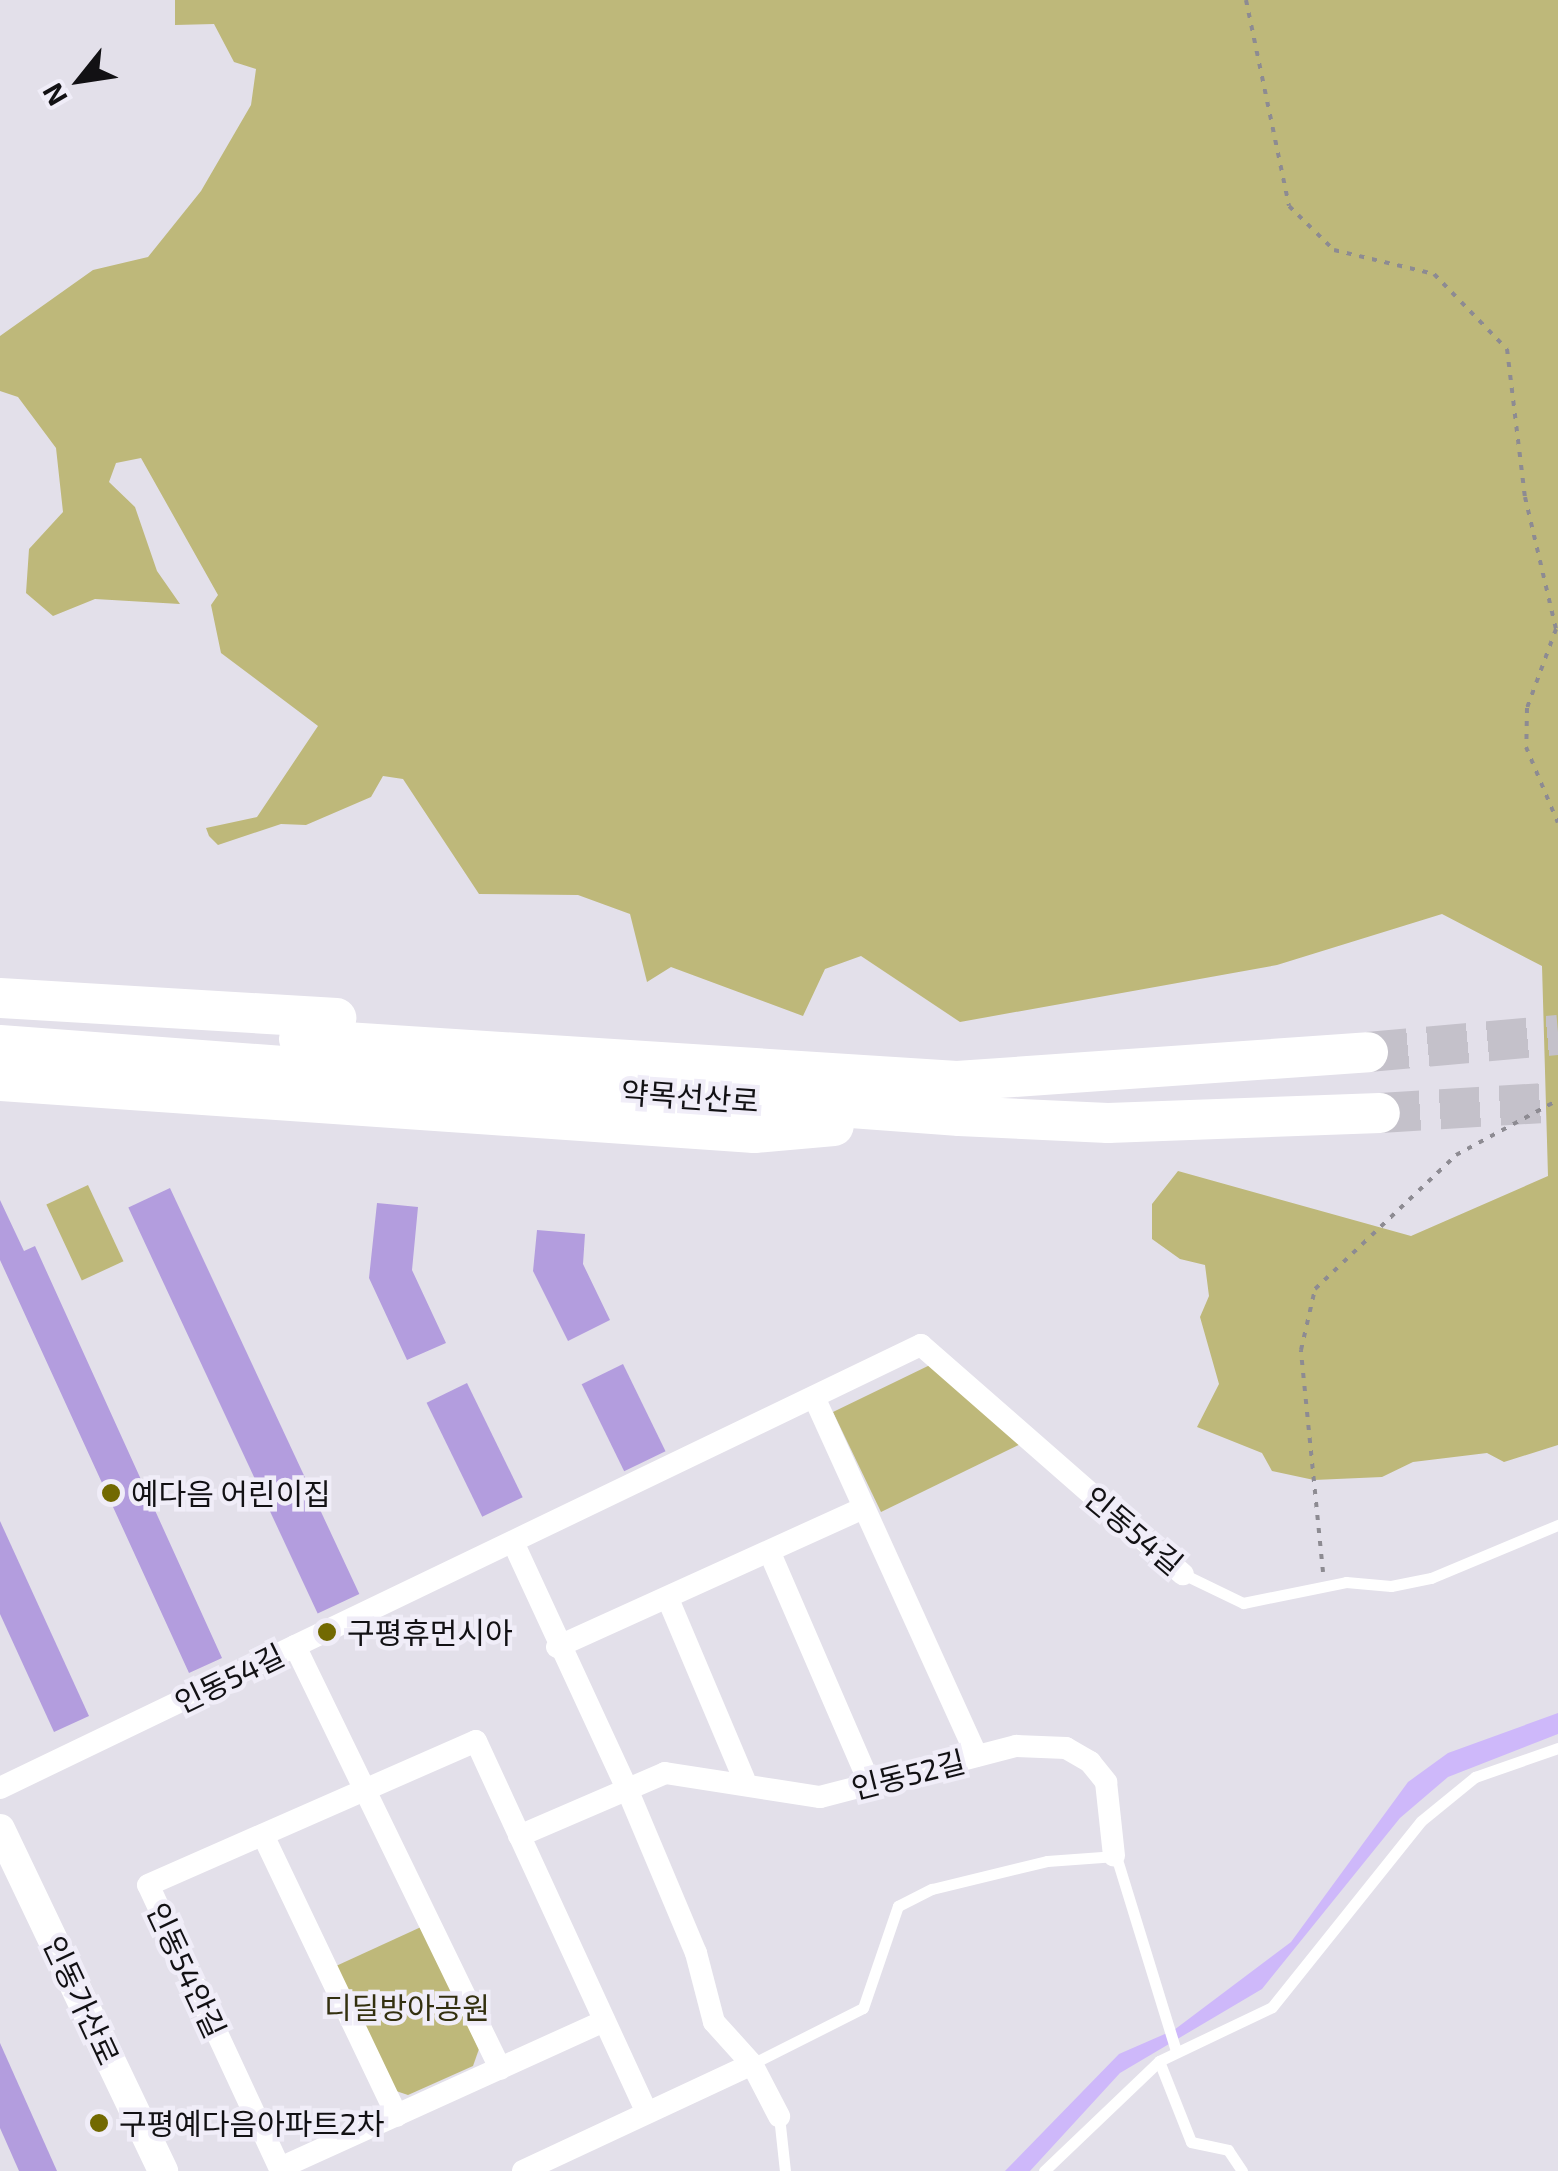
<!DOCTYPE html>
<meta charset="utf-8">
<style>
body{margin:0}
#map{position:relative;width:1558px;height:2171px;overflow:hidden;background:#e3e0ea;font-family:"Exo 2","Noto Sans KR",sans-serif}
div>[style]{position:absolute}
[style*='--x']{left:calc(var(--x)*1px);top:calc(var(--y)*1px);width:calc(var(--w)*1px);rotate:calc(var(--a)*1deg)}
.green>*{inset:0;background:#beb87a;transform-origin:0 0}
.water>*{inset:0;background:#ceb8fa}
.building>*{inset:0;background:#b39dde;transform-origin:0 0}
.highway-tunnel>*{height:40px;margin-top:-20px;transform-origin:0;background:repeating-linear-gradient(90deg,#c4c1ca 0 40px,transparent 0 60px)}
.path>*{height:4px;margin-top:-2px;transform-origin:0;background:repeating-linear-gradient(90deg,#8d8b92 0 5px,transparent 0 13px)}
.lane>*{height:11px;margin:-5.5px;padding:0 5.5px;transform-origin:5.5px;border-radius:5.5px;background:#fff}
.street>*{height:22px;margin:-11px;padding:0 11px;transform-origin:11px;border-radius:11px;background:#fff}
.secondary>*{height:30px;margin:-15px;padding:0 15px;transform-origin:15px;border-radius:15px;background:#fff}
.highway>*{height:40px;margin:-20px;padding:0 20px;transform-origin:20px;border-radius:20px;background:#fff}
.dots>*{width:28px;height:28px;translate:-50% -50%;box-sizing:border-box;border:5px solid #f0edf8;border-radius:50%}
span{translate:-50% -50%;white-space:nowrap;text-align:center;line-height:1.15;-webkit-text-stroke:9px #f0edf8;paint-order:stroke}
.street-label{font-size:30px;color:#121114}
.poi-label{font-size:30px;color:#121114}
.left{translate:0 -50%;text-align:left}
.park-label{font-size:30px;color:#33300f}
.north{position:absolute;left:30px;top:30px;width:100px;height:100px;-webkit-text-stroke:8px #f0edf8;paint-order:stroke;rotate:240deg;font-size:28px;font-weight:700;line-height:40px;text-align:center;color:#121114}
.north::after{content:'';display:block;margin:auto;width:35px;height:45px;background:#121114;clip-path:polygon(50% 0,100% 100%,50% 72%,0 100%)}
</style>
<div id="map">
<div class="green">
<i style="clip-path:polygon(175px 0,1558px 0,1558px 1445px,1504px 1462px,1487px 1453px,1413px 1462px,1382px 1477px,1314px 1480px,1272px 1471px,1262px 1453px,1197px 1427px,1219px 1384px,1200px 1317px,1209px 1296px,1205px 1265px,1180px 1259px,1152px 1239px,1152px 1204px,1178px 1171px,1411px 1236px,1548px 1176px,1542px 966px,1442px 914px,1277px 965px,960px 1022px,861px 956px,825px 969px,803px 1016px,671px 967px,647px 982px,630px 914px,578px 895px,479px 894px,403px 779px,383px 776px,371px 797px,306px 825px,281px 824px,218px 845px,209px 836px,206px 828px,257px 817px,318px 726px,221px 653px,211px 605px,218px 595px,141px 458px,116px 463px,109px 482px,135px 507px,157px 571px,180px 604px,95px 599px,53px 616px,26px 593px,29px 549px,63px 512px,56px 448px,18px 397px,0 391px,0 336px,93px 270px,148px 257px,201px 191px,251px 105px,256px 69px,234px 62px,214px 24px,175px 25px)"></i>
<i style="left:88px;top:1185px;width:84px;height:46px;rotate:65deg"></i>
<i style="clip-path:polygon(930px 1365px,1031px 1439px,881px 1512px,833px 1412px)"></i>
<i style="clip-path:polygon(421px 1927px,479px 2049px,473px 2066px,408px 2095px,396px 2091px,336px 1966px)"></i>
</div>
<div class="water">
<i style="clip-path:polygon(1558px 1713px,1558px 1734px,1448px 1777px,1400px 1818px,1262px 1989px,1120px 2073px,1030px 2171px,1005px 2171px,1119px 2054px,1174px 2030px,1291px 1942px,1408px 1782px,1448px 1753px)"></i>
</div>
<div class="building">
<i style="left:170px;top:1188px;width:448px;height:46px;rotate:65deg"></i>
<i style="clip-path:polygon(0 1200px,24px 1251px,35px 1246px,222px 1658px,189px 1673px,0 1260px)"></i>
<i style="clip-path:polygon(377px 1203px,418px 1207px,412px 1270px,446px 1343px,407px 1360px,369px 1278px)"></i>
<i style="clip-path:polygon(537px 1230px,585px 1234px,583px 1264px,610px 1320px,568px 1341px,533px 1271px)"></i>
<i style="left:623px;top:1364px;width:97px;height:46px;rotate:64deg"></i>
<i style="left:467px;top:1383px;width:127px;height:45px;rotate:64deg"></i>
<i style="clip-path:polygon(0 1521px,89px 1716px,54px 1732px,0 1614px)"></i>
<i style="clip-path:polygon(0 2043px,57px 2171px,19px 2171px,0 2128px)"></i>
</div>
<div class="highway-tunnel">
<i style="--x:1368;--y:1052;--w:191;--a:-5.1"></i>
<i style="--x:1380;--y:1113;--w:178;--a:-3.5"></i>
</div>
<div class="path">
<i style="--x:1246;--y:0;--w:210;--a:78.2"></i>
<i style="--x:1289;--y:206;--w:63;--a:44.4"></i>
<i style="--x:1334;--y:250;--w:103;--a:13.5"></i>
<i style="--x:1434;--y:274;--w:105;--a:45.8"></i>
<i style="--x:1507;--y:349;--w:149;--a:83.1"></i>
<i style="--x:1525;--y:497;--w:136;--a:76.8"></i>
<i style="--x:1556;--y:629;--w:84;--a:110.2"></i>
<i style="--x:1527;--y:708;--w:39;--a:91"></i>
<i style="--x:1526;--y:747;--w:82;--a:67.2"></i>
<i style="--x:1323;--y:1572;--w:223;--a:-95.7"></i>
<i style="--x:1301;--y:1350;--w:63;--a:-77.1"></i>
<i style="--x:1315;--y:1289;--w:195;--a:-43.5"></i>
<i style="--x:1456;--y:1155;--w:116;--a:-28.3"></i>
</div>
<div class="lane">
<i style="--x:1183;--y:1574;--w:67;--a:25.8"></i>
<i style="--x:1243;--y:1603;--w:105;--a:-11.5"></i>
<i style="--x:1346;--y:1582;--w:45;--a:5.1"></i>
<i style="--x:1391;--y:1586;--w:41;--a:-11.3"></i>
<i style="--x:1431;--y:1578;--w:138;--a:-22.7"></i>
<i style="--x:1159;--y:2061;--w:87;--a:68.4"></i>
<i style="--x:1191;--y:2142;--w:38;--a:12"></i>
<i style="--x:1228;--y:2150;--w:25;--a:56"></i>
<i style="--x:752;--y:2064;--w:124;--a:-26.8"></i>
<i style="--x:863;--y:2008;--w:108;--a:-71.1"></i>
<i style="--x:898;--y:1906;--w:38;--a:-27"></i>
<i style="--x:932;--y:1889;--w:118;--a:-13.7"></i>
<i style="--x:1047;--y:1861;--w:69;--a:-4.1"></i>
<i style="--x:1116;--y:1856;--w:204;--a:72.9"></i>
<i style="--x:779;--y:2116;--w:55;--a:83.8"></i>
<i style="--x:1044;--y:2171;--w:159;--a:-43.7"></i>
<i style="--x:1159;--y:2061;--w:125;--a:-25.5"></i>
<i style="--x:1272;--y:2007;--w:238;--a:-51.3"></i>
<i style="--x:1421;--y:1821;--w:70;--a:-39.2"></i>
<i style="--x:1475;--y:1777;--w:88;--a:-19.3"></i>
</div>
<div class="street">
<i style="--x:814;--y:1397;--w:394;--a:65.6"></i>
<i style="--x:513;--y:1542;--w:272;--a:65.2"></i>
<i style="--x:627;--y:1789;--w:178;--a:67.2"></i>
<i style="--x:696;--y:1953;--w:71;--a:75.4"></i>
<i style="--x:714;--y:2022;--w:57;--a:47.9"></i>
<i style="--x:752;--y:2064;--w:59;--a:62.6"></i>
<i style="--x:770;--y:1553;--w:252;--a:66.6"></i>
<i style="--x:668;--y:1599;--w:195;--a:67.1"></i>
<i style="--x:295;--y:1646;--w:470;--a:64.1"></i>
<i style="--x:557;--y:1647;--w:337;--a:-24.4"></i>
<i style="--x:0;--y:1788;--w:1022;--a:-25.69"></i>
<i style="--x:921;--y:1345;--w:348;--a:41.2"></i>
<i style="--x:263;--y:1835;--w:311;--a:64.5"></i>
<i style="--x:519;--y:1836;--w:159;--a:-23.3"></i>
<i style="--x:665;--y:1773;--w:157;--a:8.8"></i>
<i style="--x:820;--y:1797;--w:203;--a:-14.6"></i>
<i style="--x:1016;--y:1746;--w:50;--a:2.3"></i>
<i style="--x:1066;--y:1748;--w:28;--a:30"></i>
<i style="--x:1090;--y:1762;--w:26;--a:51"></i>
<i style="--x:1106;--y:1782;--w:74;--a:83.8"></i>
<i style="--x:280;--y:2168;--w:356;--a:-24.4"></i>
<i style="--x:281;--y:2171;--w:315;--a:-114.9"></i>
<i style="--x:148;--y:1885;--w:358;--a:-23.7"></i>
<i style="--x:476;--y:1741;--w:409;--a:65.3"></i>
<i style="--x:523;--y:2171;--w:253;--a:-25"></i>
</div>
<div class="secondary">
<i style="--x:0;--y:1829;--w:379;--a:64.5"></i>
</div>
<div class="highway">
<i style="--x:0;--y:998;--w:337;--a:3.4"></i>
<i style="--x:299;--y:1039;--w:659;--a:3.65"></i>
<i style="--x:957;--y:1081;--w:412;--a:-4"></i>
<i style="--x:0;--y:1045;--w:962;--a:4.23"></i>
<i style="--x:959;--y:1116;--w:149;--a:2.7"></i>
<i style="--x:1108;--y:1123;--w:272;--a:-2.1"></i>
<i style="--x:0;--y:1081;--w:756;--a:3.95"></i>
<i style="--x:754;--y:1133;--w:80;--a:-5"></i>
</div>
<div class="dots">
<i style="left:111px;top:1493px;background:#726901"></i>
<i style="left:327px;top:1632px;background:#726901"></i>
<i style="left:99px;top:2123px;background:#726901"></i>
</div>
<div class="street-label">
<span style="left:690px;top:1096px;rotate:4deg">약목선산로</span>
<span style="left:1134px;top:1530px;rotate:40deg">인동54길</span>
<span style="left:229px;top:1678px;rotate:-26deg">인동54길</span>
<span style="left:908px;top:1774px;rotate:-14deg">인동52길</span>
<span style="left:187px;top:1970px;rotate:65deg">인동54안길</span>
<span style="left:82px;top:2000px;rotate:65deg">인동가산로</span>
</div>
<div class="poi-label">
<span class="left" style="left:131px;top:1493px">예다음 어린이집</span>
<span class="left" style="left:347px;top:1632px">구평휴먼시아</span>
<span class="left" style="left:119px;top:2123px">구평예다음아파트2차</span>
</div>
<div class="park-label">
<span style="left:407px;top:2007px">디딜방아공원</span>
</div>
<div class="north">N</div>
</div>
